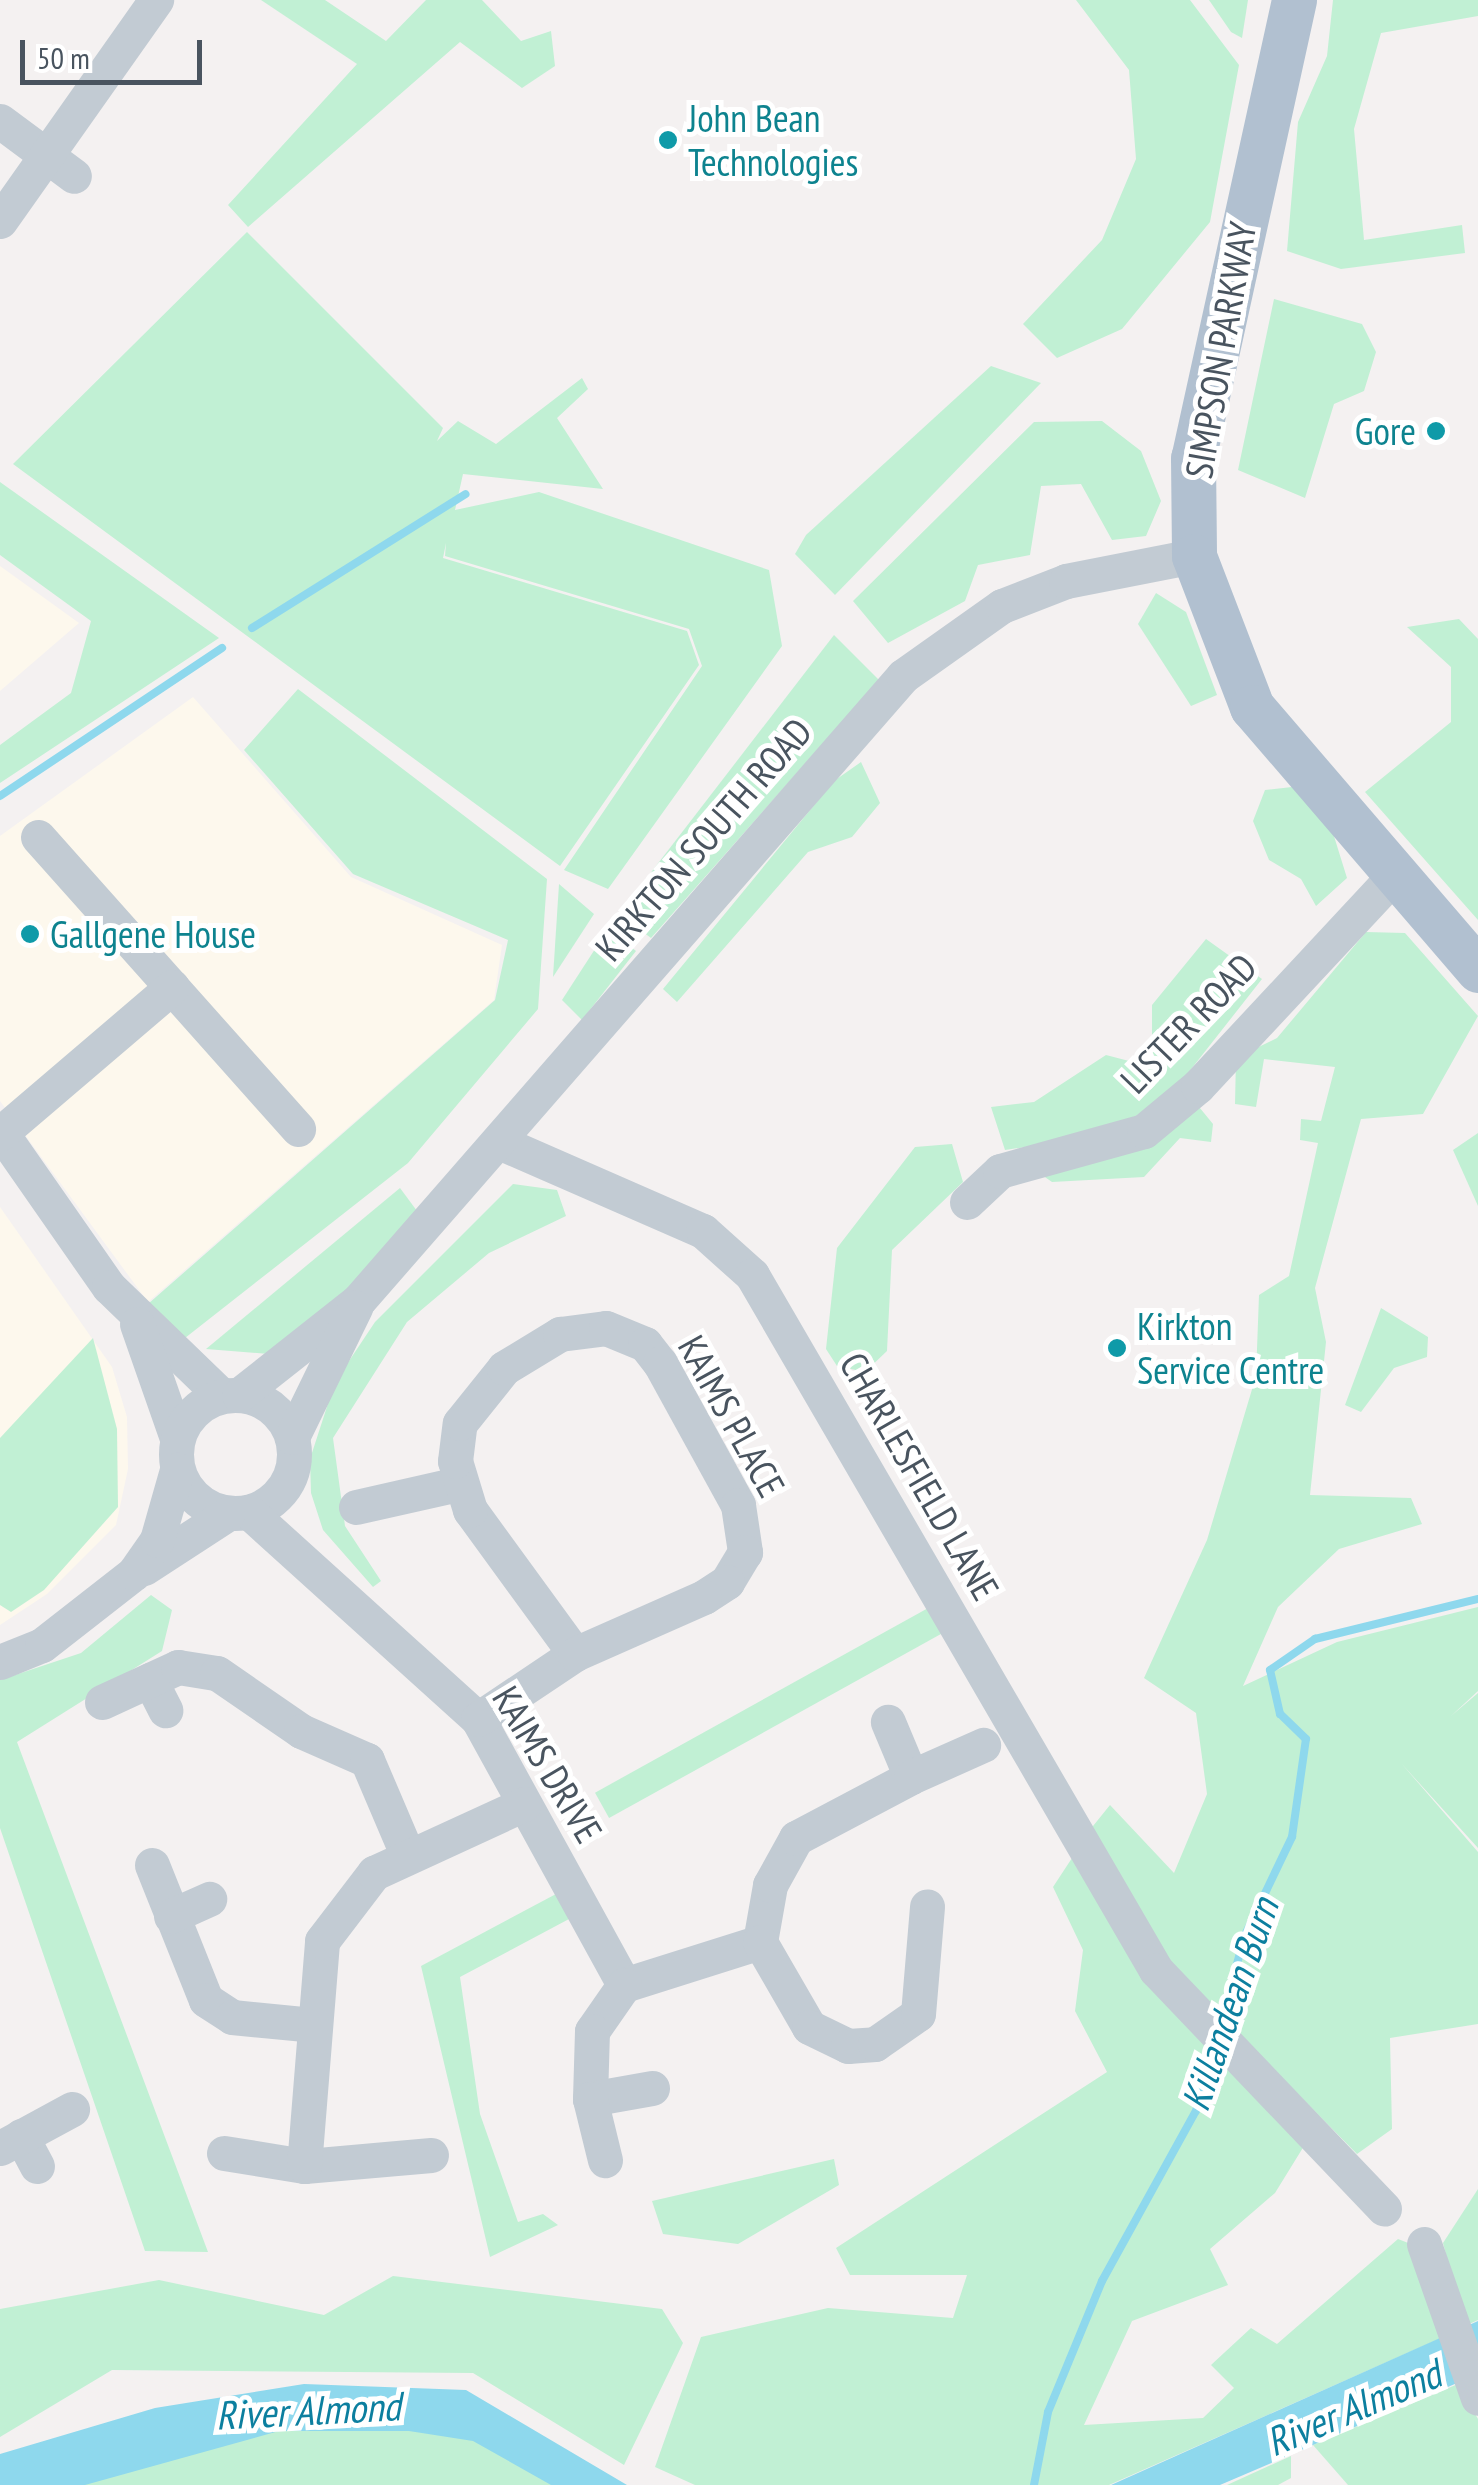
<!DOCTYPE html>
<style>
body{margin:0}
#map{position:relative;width:1478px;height:2485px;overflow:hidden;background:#f4f1f1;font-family:"PT Sans Narrow",sans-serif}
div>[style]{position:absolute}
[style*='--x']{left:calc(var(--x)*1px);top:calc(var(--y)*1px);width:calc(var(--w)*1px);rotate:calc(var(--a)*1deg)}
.commercial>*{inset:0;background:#fdf8ed}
.green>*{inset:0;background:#c1f0d4;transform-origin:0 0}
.water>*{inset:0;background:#8ed8ed}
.stream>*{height:8px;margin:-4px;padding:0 4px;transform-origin:4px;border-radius:4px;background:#8ed8ed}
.minor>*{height:35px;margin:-17.5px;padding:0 17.5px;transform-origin:17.5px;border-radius:17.5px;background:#c2cbd3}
.minor>.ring{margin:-17.5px;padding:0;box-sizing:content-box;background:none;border:35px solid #c2cbd3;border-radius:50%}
.major>*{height:45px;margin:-22.5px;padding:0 22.5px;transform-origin:22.5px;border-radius:22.5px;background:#b1c0d0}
.dots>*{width:28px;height:28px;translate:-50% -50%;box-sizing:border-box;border:5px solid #fff;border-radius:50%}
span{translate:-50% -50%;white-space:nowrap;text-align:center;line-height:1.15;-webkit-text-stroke:10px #fff;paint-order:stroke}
.culture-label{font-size:38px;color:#0d838f}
.left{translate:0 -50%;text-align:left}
.right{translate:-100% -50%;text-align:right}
.street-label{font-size:38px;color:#49545f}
.water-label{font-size:40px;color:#0c7f9f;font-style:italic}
.scale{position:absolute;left:20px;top:40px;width:182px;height:45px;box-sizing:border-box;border:5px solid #49545f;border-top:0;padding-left:12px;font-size:30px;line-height:35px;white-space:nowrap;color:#49545f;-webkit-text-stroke:8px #fff;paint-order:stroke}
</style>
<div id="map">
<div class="commercial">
<i style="clip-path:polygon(0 566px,79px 623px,0 691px)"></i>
<i style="clip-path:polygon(193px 697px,351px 877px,502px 945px,494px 1000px,148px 1302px,0 1101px,0 836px)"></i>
<i style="clip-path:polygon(0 1207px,112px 1367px,127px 1417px,128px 1469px,116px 1525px,47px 1594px,0 1625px)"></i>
</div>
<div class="green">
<i style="clip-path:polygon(261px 0,325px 0,386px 41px,426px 0,482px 0,521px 41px,551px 31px,555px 66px,522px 88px,460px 42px,248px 227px,228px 205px,357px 64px)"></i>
<i style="clip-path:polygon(1076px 0,1190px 0,1239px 65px,1210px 222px,1122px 329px,1057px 358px,1023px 324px,1102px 240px,1136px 159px,1129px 70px)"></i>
<i style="clip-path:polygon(1209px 0,1248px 0,1242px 38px,1231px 32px)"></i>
<i style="clip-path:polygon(1333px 0,1478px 0,1478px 16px,1381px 33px,1354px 129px,1364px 240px,1462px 225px,1465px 253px,1341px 269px,1287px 251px,1298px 122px,1327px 56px)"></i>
<i style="clip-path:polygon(247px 232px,443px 428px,437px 441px,458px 421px,496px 444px,582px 378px,588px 389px,557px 418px,603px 489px,463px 474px,455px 510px,539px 492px,769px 570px,782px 646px,608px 889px,564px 870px,702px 666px,689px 629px,445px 556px,446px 543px,443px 558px,687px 631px,699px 665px,560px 866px,13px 464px)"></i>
<i style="clip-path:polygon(1274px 299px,1362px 324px,1376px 352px,1364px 391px,1334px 404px,1305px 498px,1238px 470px)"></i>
<i style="clip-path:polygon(991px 366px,1041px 383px,835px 595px,795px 554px,806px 535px)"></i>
<i style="clip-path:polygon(1102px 421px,1141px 451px,1161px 501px,1146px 536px,1112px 540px,1081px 484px,1041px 486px,1030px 555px,978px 565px,965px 601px,888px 643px,853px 601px,1034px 422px)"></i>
<i style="clip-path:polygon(0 482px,219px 638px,0 783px,0 745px,71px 693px,91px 621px,0 555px)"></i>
<i style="clip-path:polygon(1156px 593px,1186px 612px,1217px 695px,1191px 706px,1138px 624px)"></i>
<i style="clip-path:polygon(1459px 619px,1478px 639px,1478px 920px,1365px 792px,1451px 722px,1451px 667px,1407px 627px)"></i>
<i style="clip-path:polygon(834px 635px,879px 680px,651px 938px,619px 914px)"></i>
<i style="clip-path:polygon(298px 689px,547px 879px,538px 1009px,408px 1163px,185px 1338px,148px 1304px,495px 1000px,508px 940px,353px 874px,244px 750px)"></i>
<i style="clip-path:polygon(861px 762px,880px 803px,852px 837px,808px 852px,677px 1002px,663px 989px,834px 781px)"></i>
<i style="clip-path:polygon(1292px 787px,1333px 833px,1347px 878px,1316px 906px,1301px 879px,1269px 860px,1253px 821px,1265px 790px)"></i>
<i style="clip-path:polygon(559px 884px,594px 914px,553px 977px)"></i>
<i style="clip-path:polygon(608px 929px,636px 951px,582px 1020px,562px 1000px)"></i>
<i style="clip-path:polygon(1366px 932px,1405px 933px,1478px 1016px,1423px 1114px,1361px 1119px,1315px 1288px,1326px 1342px,1310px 1495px,1411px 1498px,1422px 1524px,1339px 1549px,1278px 1607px,1243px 1686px,1337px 1642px,1478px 1607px,1478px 1691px,1451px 1716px,1478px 1693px,1478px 1848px,1401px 1763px,1478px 1852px,1478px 2024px,1390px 2038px,1392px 2129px,1357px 2154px,1151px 1945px,1089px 1831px,1110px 1805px,1174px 1873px,1207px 1794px,1196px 1713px,1144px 1678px,1207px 1540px,1256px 1376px,1259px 1295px,1289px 1276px,1318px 1143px,1300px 1140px,1301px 1119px,1321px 1121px,1335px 1067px,1264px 1059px,1256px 1107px,1235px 1104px,1236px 1058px,1277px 1038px)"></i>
<i style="clip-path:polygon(1206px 939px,1262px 979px,1166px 1101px,1093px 1137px,1005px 1150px,991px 1107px,1034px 1102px,1106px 1055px,1152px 1067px,1152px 1005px)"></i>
<i style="clip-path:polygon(1195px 1102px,1213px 1124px,1211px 1142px,1180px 1138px,1144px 1177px,1052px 1182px,1042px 1175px)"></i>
<i style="clip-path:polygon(1478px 1133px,1478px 1206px,1453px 1150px)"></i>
<i style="clip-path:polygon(952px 1144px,963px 1182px,892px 1250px,887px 1351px,865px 1372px,837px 1366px,826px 1349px,837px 1248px,915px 1147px)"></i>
<i style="clip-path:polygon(513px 1184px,557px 1190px,566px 1216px,489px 1253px,407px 1322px,333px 1438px,345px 1526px,381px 1581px,373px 1587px,323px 1530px,311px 1493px,310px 1459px,335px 1382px,375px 1322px)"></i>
<i style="clip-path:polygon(400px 1188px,420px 1215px,345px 1295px,269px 1354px,206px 1349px)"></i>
<i style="clip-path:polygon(1381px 1308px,1428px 1337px,1427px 1357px,1394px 1368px,1361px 1412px,1345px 1405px)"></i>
<i style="clip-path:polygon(93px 1338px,117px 1429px,118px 1507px,44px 1590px,11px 1612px,0 1605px,0 1438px)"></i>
<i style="clip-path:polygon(151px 1595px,172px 1610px,162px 1651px,17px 1742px,208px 2252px,145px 2251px,0 1828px,0 1680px,81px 1653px)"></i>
<i style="left:930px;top:1607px;width:29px;height:383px;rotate:61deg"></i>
<i style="clip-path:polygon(1074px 1855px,1304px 2146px,1275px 2193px,1210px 2249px,1228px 2285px,1132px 2321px,1084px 2425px,1203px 2418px,1234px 2388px,1211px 2365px,1251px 2328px,1277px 2344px,1398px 2239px,1421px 2248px,1448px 2335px,1109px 2485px,695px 2485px,655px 2467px,701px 2337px,828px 2308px,953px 2318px,967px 2275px,850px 2275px,836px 2248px,1107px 2072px,1075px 2011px,1083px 1950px,1053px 1887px)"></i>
<i style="clip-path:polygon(556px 1894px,569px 1919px,460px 1977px,480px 2114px,518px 2222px,543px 2214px,558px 2225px,490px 2257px,421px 1966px)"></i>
<i style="clip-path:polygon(834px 2159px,839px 2185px,738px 2244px,663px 2234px,652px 2201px)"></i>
<i style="clip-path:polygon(1478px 2189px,1478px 2320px,1465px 2326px,1443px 2243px)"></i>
<i style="clip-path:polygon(393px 2276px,662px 2309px,683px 2343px,624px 2465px,473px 2373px,112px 2370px,0 2437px,0 2309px,159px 2280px,324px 2315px)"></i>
<i style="clip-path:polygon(1458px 2384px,1478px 2419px,1478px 2485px,1348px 2485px,1313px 2445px)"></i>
<i style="clip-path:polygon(411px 2419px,601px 2485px,47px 2485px,262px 2424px)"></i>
<i style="clip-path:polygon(1291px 2456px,1291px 2478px,1278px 2485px,1227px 2485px)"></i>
</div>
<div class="water">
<i style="clip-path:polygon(1478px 2321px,1478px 2374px,1220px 2485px,1111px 2485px)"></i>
<i style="clip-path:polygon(304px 2384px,466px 2390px,627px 2485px,551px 2485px,473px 2441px,409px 2431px,279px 2431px,85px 2485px,0 2485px,0 2454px,155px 2408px)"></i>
</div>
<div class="stream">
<i style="--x:252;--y:628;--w:252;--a:-32.1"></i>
<i style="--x:0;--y:796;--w:267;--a:-33.7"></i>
<i style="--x:1221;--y:2021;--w:89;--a:-74.4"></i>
<i style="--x:1245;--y:1935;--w:109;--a:-64.4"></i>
<i style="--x:1292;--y:1837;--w:99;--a:-81.9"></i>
<i style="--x:1306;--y:1739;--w:36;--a:-136"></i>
<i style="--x:1280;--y:1714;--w:45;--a:-102.8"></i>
<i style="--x:1270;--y:1670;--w:55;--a:-34.6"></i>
<i style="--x:1315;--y:1639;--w:168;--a:-13.8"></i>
<i style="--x:1034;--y:2485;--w:74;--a:-79.1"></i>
<i style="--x:1048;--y:2412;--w:142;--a:-67.6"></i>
<i style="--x:1102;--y:2281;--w:194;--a:-61.1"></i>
<i style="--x:1196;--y:2111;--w:70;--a:-74.2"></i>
</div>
<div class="minor">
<i style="--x:0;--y:121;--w:92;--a:36.6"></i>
<i style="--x:0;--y:221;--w:271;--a:-54.8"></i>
<i style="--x:38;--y:837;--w:391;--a:48.3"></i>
<i style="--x:0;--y:1131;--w:190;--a:55.1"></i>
<i style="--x:109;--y:1287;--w:157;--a:44"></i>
<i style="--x:1;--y:1133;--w:225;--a:-40.5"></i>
<i style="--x:499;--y:1142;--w:223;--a:23.6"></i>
<i style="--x:703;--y:1231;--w:66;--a:41.9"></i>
<i style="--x:752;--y:1275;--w:804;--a:59.83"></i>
<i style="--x:1156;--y:1970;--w:330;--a:46.3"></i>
<i style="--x:967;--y:1202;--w:45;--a:-43.2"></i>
<i style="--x:1000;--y:1171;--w:149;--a:-15.5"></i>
<i style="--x:1144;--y:1131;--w:70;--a:-39.8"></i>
<i style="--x:1198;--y:1086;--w:283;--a:-47"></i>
<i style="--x:137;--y:1324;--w:121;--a:70.7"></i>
<i class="ring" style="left:176px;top:1395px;width:83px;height:83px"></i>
<i style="--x:239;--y:1395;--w:152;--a:-38.3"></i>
<i style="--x:358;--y:1301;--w:829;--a:-48.91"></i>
<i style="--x:903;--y:676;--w:121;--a:-35.3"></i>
<i style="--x:1002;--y:606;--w:69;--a:-21.3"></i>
<i style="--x:1066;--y:581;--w:130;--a:-11.1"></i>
<i style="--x:292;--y:1437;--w:144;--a:-64"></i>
<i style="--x:356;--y:1507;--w:105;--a:-12.7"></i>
<i style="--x:249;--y:1512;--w:309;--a:42.1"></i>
<i style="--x:478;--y:1719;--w:303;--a:61.2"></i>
<i style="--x:624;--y:1985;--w:143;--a:-17.5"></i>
<i style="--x:760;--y:1942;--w:58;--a:-80"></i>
<i style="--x:770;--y:1885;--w:54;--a:-61"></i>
<i style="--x:796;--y:1838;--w:130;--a:-27.9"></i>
<i style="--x:911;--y:1777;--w:60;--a:-112.7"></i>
<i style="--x:144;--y:1568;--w:99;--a:-33"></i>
<i style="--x:0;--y:1662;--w:45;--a:-22"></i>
<i style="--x:42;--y:1645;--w:117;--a:-38"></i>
<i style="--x:134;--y:1573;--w:40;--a:-55.1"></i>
<i style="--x:157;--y:1540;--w:73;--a:-74.1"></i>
<i style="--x:150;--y:1680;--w:34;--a:63"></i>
<i style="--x:102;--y:1702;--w:84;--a:-24.7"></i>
<i style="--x:178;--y:1667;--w:39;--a:9"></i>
<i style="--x:217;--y:1673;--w:102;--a:34.6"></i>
<i style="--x:301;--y:1731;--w:72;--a:23.7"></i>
<i style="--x:367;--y:1760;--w:102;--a:66.9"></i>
<i style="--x:478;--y:1719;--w:117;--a:-33.8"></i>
<i style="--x:575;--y:1654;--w:178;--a:-126.1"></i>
<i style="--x:470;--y:1510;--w:51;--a:-107"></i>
<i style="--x:455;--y:1461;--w:38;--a:-83"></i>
<i style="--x:460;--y:1423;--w:70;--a:-51.3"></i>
<i style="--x:504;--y:1368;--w:66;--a:-31.3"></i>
<i style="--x:560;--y:1334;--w:46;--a:-7.4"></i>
<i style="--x:606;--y:1328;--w:42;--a:22.3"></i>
<i style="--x:645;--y:1344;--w:24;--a:52"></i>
<i style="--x:660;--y:1363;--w:162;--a:61.2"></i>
<i style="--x:738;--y:1505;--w:48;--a:81.5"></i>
<i style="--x:745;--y:1552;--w:35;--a:121"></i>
<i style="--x:727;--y:1582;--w:27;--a:147"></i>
<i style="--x:704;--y:1597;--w:141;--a:156.2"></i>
<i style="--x:911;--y:1777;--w:79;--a:-24"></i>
<i style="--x:152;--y:1865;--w:145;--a:68.2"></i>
<i style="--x:206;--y:2000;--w:31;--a:33"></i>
<i style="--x:232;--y:2017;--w:81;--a:5.6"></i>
<i style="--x:171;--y:1916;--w:42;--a:-24.1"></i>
<i style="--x:760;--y:1942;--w:98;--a:60"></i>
<i style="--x:809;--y:2027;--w:43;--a:26"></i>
<i style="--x:848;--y:2046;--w:27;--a:-4"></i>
<i style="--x:875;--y:2044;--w:52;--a:-34.9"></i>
<i style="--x:918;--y:2014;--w:108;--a:-85.2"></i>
<i style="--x:624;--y:1985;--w:56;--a:124.8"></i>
<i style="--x:592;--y:2031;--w:68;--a:91.7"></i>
<i style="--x:590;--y:2099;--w:63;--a:-10.1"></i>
<i style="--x:590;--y:2099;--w:63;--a:76.2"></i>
<i style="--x:21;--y:2136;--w:34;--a:62"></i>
<i style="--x:0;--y:2148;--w:82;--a:-28.4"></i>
<i style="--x:224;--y:2153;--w:81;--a:9.2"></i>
<i style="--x:431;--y:2155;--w:127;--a:175"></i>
<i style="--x:304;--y:2166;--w:226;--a:-85.4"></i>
<i style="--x:322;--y:1941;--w:86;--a:-52.6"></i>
<i style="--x:374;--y:1873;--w:165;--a:-24.7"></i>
<i style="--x:1424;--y:2244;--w:163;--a:70.7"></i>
</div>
<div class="major">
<i style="--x:1294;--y:0;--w:469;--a:102.4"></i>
<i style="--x:1193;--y:458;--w:98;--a:89.4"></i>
<i style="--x:1194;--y:556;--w:162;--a:69"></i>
<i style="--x:1252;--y:707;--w:347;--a:49.3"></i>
</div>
<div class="dots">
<i style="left:668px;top:140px;background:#0f9aa8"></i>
<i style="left:1436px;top:431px;background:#0f9aa8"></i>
<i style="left:30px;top:934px;background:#0f9aa8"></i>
<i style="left:1117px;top:1348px;background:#0f9aa8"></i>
</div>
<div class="culture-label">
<span class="left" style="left:688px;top:140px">John Bean<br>Technologies</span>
<span class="right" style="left:1416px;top:431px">Gore</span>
<span class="left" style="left:50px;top:934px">Gallgene House</span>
<span class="left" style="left:1137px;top:1348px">Kirkton<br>Service Centre</span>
</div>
<div class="street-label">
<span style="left:1220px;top:350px;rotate:-80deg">SIMPSON PARKWAY</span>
<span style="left:703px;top:839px;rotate:-49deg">KIRKTON SOUTH ROAD</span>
<span style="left:1188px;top:1023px;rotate:-46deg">LISTER ROAD</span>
<span style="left:732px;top:1416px;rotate:61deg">KAIMS PLACE</span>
<span style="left:920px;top:1476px;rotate:60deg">CHARLESFIELD LANE</span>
<span style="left:548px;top:1764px;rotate:59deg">KAIMS DRIVE</span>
</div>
<div class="water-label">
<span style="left:1229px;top:2004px;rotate:-71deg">Killandean Burn</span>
<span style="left:1353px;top:2407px;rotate:-23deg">River Almond</span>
<span style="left:308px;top:2410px;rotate:-3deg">River Almond</span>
</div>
<div class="scale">50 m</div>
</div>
